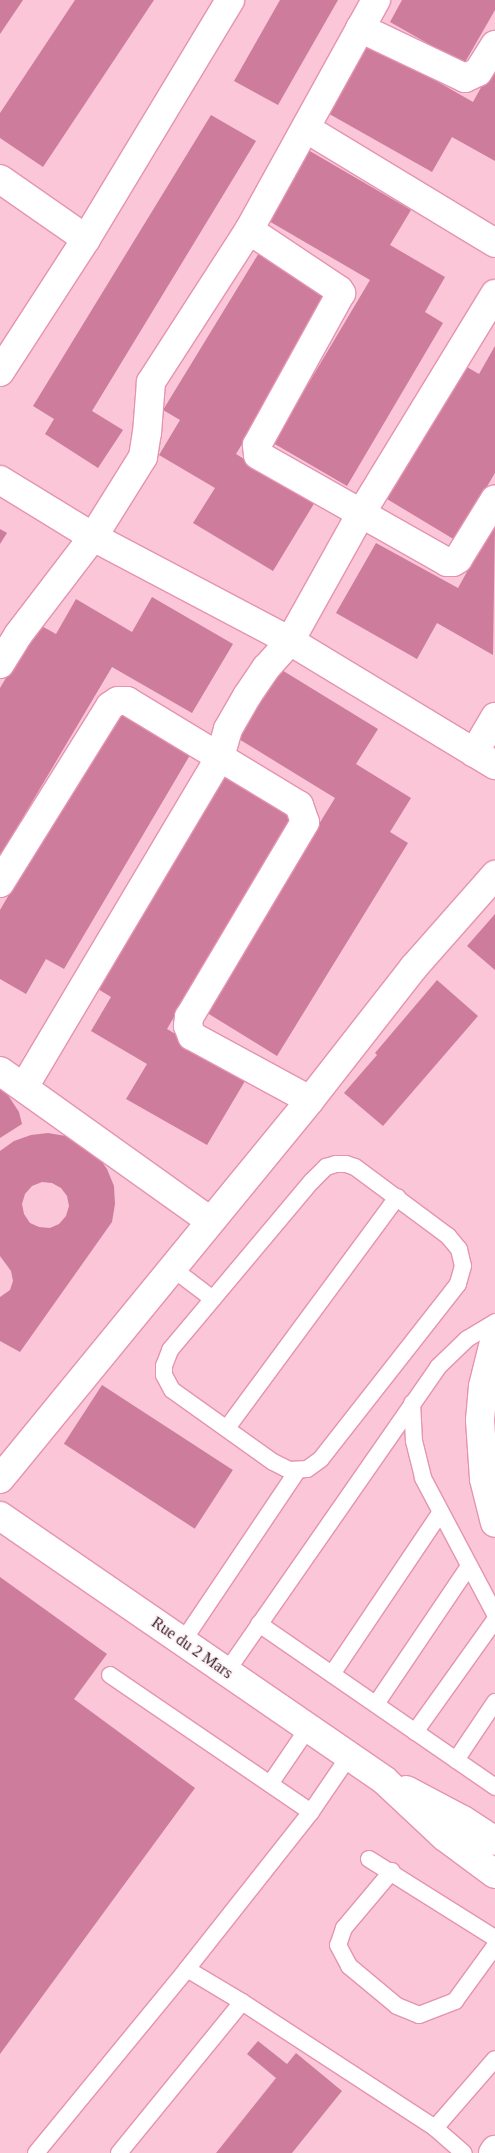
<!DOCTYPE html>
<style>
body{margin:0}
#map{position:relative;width:495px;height:2153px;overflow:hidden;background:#fac6d8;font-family:Georgia,serif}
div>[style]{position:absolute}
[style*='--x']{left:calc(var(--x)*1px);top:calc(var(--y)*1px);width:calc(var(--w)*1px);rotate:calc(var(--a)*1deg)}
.building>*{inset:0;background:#cd7c9c;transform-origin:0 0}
.roads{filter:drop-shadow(1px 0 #e593b2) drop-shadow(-1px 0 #e593b2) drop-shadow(0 1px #e593b2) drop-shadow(0 -1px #e593b2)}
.service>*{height:16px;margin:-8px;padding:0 8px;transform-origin:8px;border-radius:8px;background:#fff}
.minor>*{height:28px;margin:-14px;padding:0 14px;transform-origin:14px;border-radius:14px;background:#fff}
.tertiary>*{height:28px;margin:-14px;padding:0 14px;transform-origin:14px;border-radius:14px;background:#fff}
span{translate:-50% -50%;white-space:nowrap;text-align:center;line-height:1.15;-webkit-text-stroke:4px #fef5f8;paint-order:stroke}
.street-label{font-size:16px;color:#371825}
</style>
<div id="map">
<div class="building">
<i style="clip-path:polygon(0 0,23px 0,0 34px)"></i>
<i style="clip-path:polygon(75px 0,154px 0,43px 167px,0 138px,0 113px)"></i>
<i style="clip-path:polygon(280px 0,338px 0,278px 105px,234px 81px)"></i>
<i style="clip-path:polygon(402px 0,495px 0,495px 10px,464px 64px,390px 22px)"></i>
<i style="clip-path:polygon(365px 40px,473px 102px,495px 62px,495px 161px,452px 137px,432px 172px,324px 111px)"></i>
<i style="clip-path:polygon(211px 115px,256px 141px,92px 411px,123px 430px,98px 468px,45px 434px,54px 419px,33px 406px)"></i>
<i style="clip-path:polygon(303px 147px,411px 210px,390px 245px,445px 277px,425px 312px,443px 323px,347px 486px,273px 443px,370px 280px,262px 217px)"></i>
<i style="clip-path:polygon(262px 248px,334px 292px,236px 454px,315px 502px,273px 571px,193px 523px,215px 488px,159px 455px,180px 420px,163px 410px)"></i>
<i style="clip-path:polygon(495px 346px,495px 473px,455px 540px,382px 496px,460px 363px,479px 374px)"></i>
<i style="clip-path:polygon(495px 521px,493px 655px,437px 623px,417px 659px,336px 613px,376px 543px,458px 588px)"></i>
<i style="clip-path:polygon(0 529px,7px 533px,0 544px)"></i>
<i style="clip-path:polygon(152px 597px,233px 644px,192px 713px,112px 667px,0 856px,0 688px,38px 624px,56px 634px,76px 599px,132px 632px)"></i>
<i style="clip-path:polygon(272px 664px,378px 729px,356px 764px,411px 798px,390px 832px,408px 843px,277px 1056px,204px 1011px,335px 798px,229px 733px)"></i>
<i style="clip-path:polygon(119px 707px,193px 750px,64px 969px,46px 959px,26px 994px,0 979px,0 910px)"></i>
<i style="clip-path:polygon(221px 767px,295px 810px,167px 1029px,248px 1076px,207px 1145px,126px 1099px,147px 1064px,91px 1031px,111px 997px,93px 986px)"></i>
<i style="clip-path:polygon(495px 914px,495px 970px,467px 946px)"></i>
<i style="clip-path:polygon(437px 980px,478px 1016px,383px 1126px,344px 1093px,377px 1055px,375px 1053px)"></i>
<i style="clip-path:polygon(0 1083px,19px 1112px,22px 1124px,0 1138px)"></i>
<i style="clip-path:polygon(evenodd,48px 1133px,66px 1136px,83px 1143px,97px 1155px,107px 1169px,114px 1186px,115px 1204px,112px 1222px,20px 1352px,0 1341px,0 1297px,10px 1290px,13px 1281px,11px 1271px,0 1256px,0 1151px,14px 1141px,31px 1135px,48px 1133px,42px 1182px,52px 1183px,61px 1188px,67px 1196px,69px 1206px,66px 1216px,59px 1224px,50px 1228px,39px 1227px,30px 1223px,24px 1214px,22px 1204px,25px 1194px,32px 1186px,42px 1182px)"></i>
<i style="left:102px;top:1385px;width:156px;height:70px;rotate:33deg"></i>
<i style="clip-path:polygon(0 1577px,107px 1654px,74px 1699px,195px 1788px,0 2054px)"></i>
<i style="clip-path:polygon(258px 2041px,287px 2064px,296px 2053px,342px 2091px,292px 2153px,216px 2153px,276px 2078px,247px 2054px)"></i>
</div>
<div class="roads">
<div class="service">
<i style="--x:336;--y:1164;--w:10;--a:0"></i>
<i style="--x:346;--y:1164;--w:9;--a:18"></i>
<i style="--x:355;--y:1167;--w:116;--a:36.6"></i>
<i style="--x:448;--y:1236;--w:17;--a:50"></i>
<i style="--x:459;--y:1249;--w:17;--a:77"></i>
<i style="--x:463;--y:1266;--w:19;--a:106"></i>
<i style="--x:458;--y:1284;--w:222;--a:128.1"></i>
<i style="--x:321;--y:1459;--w:17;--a:144"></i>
<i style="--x:307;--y:1469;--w:18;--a:177"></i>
<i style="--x:289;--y:1470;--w:18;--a:-153"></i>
<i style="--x:273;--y:1462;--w:124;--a:-144.5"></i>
<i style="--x:172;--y:1390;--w:17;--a:-118"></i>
<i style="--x:164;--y:1375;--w:9;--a:-90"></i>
<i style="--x:164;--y:1366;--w:17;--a:-69"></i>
<i style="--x:170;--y:1350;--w:221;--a:-50"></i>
<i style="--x:312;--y:1181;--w:20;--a:-45"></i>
<i style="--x:326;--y:1167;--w:10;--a:-17"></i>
<i style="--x:172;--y:1268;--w:51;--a:37.1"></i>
<i style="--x:412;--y:1403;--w:38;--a:87"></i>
<i style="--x:414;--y:1441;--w:38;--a:76"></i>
<i style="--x:423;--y:1478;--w:154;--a:62.1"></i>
<i style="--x:227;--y:1428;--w:287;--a:-53.6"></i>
<i style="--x:259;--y:1624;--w:287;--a:34.6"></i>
<i style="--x:183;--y:1641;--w:206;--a:-56.1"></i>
<i style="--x:227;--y:1671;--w:370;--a:-55.2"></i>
<i style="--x:438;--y:1367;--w:40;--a:-44"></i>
<i style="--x:467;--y:1339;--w:33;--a:-31"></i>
<i style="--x:332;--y:1674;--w:194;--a:-56.1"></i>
<i style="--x:110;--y:1675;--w:243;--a:34.3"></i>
<i style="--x:376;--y:1704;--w:166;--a:-56"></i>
<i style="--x:415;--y:1732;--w:138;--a:-54.5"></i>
<i style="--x:456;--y:1760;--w:70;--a:-56.1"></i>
<i style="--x:270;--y:1784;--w:68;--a:-55.8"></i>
<i style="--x:369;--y:1859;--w:149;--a:32.1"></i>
<i style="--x:392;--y:1871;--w:75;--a:130.1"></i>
<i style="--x:344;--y:1928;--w:18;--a:109"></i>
<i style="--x:338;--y:1945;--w:24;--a:62"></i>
<i style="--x:349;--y:1966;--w:62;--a:39.8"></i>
<i style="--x:397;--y:2006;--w:24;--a:22"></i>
<i style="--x:419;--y:2015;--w:39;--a:-21"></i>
<i style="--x:455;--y:2001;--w:68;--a:-54"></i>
<i style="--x:187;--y:1969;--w:64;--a:31"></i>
<i style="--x:242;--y:2002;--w:230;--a:33.1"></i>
<i style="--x:435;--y:2128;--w:38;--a:41"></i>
<i style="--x:435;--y:2128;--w:91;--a:-49"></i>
<i style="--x:36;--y:2153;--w:238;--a:-50.6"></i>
<i style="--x:187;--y:1969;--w:200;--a:-51.7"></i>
<i style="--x:311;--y:1812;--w:68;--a:-55.8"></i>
<i style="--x:119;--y:2153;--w:195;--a:-50.8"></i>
</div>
<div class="minor">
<i style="--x:360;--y:28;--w:116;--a:25.5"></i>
<i style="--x:465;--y:78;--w:14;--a:-25"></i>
<i style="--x:478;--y:72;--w:32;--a:-58"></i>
<i style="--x:307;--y:129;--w:220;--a:31.2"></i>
<i style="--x:0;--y:179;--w:105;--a:34.9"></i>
<i style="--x:249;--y:230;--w:108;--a:33.7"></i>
<i style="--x:339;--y:290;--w:4;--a:56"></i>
<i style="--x:341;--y:293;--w:174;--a:118.9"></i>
<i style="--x:257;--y:445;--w:10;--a:84"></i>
<i style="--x:258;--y:455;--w:217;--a:29.5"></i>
<i style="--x:447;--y:562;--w:6;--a:0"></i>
<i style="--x:453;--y:562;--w:6;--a:-31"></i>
<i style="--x:458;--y:559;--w:70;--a:-58.3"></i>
<i style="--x:0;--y:372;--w:158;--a:-57.1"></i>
<i style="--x:86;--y:239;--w:279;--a:-58.9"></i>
<i style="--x:0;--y:480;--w:109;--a:31.5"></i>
<i style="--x:93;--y:537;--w:223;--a:27.8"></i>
<i style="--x:290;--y:641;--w:240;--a:31.2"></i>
<i style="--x:0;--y:664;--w:34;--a:-58"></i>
<i style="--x:18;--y:635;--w:123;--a:-52.6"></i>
<i style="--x:93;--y:537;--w:94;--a:-58"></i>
<i style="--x:143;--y:457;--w:24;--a:-81"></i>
<i style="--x:147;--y:433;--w:51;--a:-85.5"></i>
<i style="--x:151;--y:382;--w:181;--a:-57.2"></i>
<i style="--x:249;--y:230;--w:263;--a:-61.1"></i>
<i style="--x:474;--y:753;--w:42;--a:-59.7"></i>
<i style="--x:0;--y:883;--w:208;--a:-58.1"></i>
<i style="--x:110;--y:706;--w:9;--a:-32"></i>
<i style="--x:118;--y:701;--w:9;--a:0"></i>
<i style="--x:127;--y:701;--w:201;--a:31.2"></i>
<i style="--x:299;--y:805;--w:18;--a:71"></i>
<i style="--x:305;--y:822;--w:227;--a:120.7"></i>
<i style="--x:189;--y:1017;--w:9;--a:96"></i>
<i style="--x:188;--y:1026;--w:11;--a:68"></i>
<i style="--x:192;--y:1036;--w:134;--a:28.5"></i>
<i style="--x:0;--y:1071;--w:258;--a:35.5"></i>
<i style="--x:24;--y:1087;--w:384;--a:-59.3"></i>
<i style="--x:220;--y:757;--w:29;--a:-74"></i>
<i style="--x:228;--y:729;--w:38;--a:-60"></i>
<i style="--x:247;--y:696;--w:34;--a:-56"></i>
<i style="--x:266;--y:668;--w:36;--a:-48"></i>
<i style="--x:290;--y:641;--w:144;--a:-60.9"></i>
<i style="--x:360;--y:515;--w:259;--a:-58.6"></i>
<i style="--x:0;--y:1479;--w:490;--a:-50.7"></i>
<i style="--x:310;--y:1100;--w:169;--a:-52"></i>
<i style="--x:414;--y:967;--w:123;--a:-48.6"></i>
</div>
<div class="tertiary">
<i style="--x:495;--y:1338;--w:49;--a:104"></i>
<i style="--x:483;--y:1386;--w:34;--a:95"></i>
<i style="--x:480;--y:1420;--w:59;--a:86.1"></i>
<i style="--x:484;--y:1479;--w:45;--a:76"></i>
<i style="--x:0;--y:1516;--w:466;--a:34.5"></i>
<i style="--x:384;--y:1780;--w:83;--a:43.1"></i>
<i style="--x:445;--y:1837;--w:62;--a:36.5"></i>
<i style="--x:406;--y:1790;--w:64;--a:27.8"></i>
<i style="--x:463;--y:1820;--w:38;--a:33"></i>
<i style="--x:493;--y:2153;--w:4;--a:-56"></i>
</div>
</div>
<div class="street-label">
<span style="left:192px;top:1648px;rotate:35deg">Rue du 2 Mars</span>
</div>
</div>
